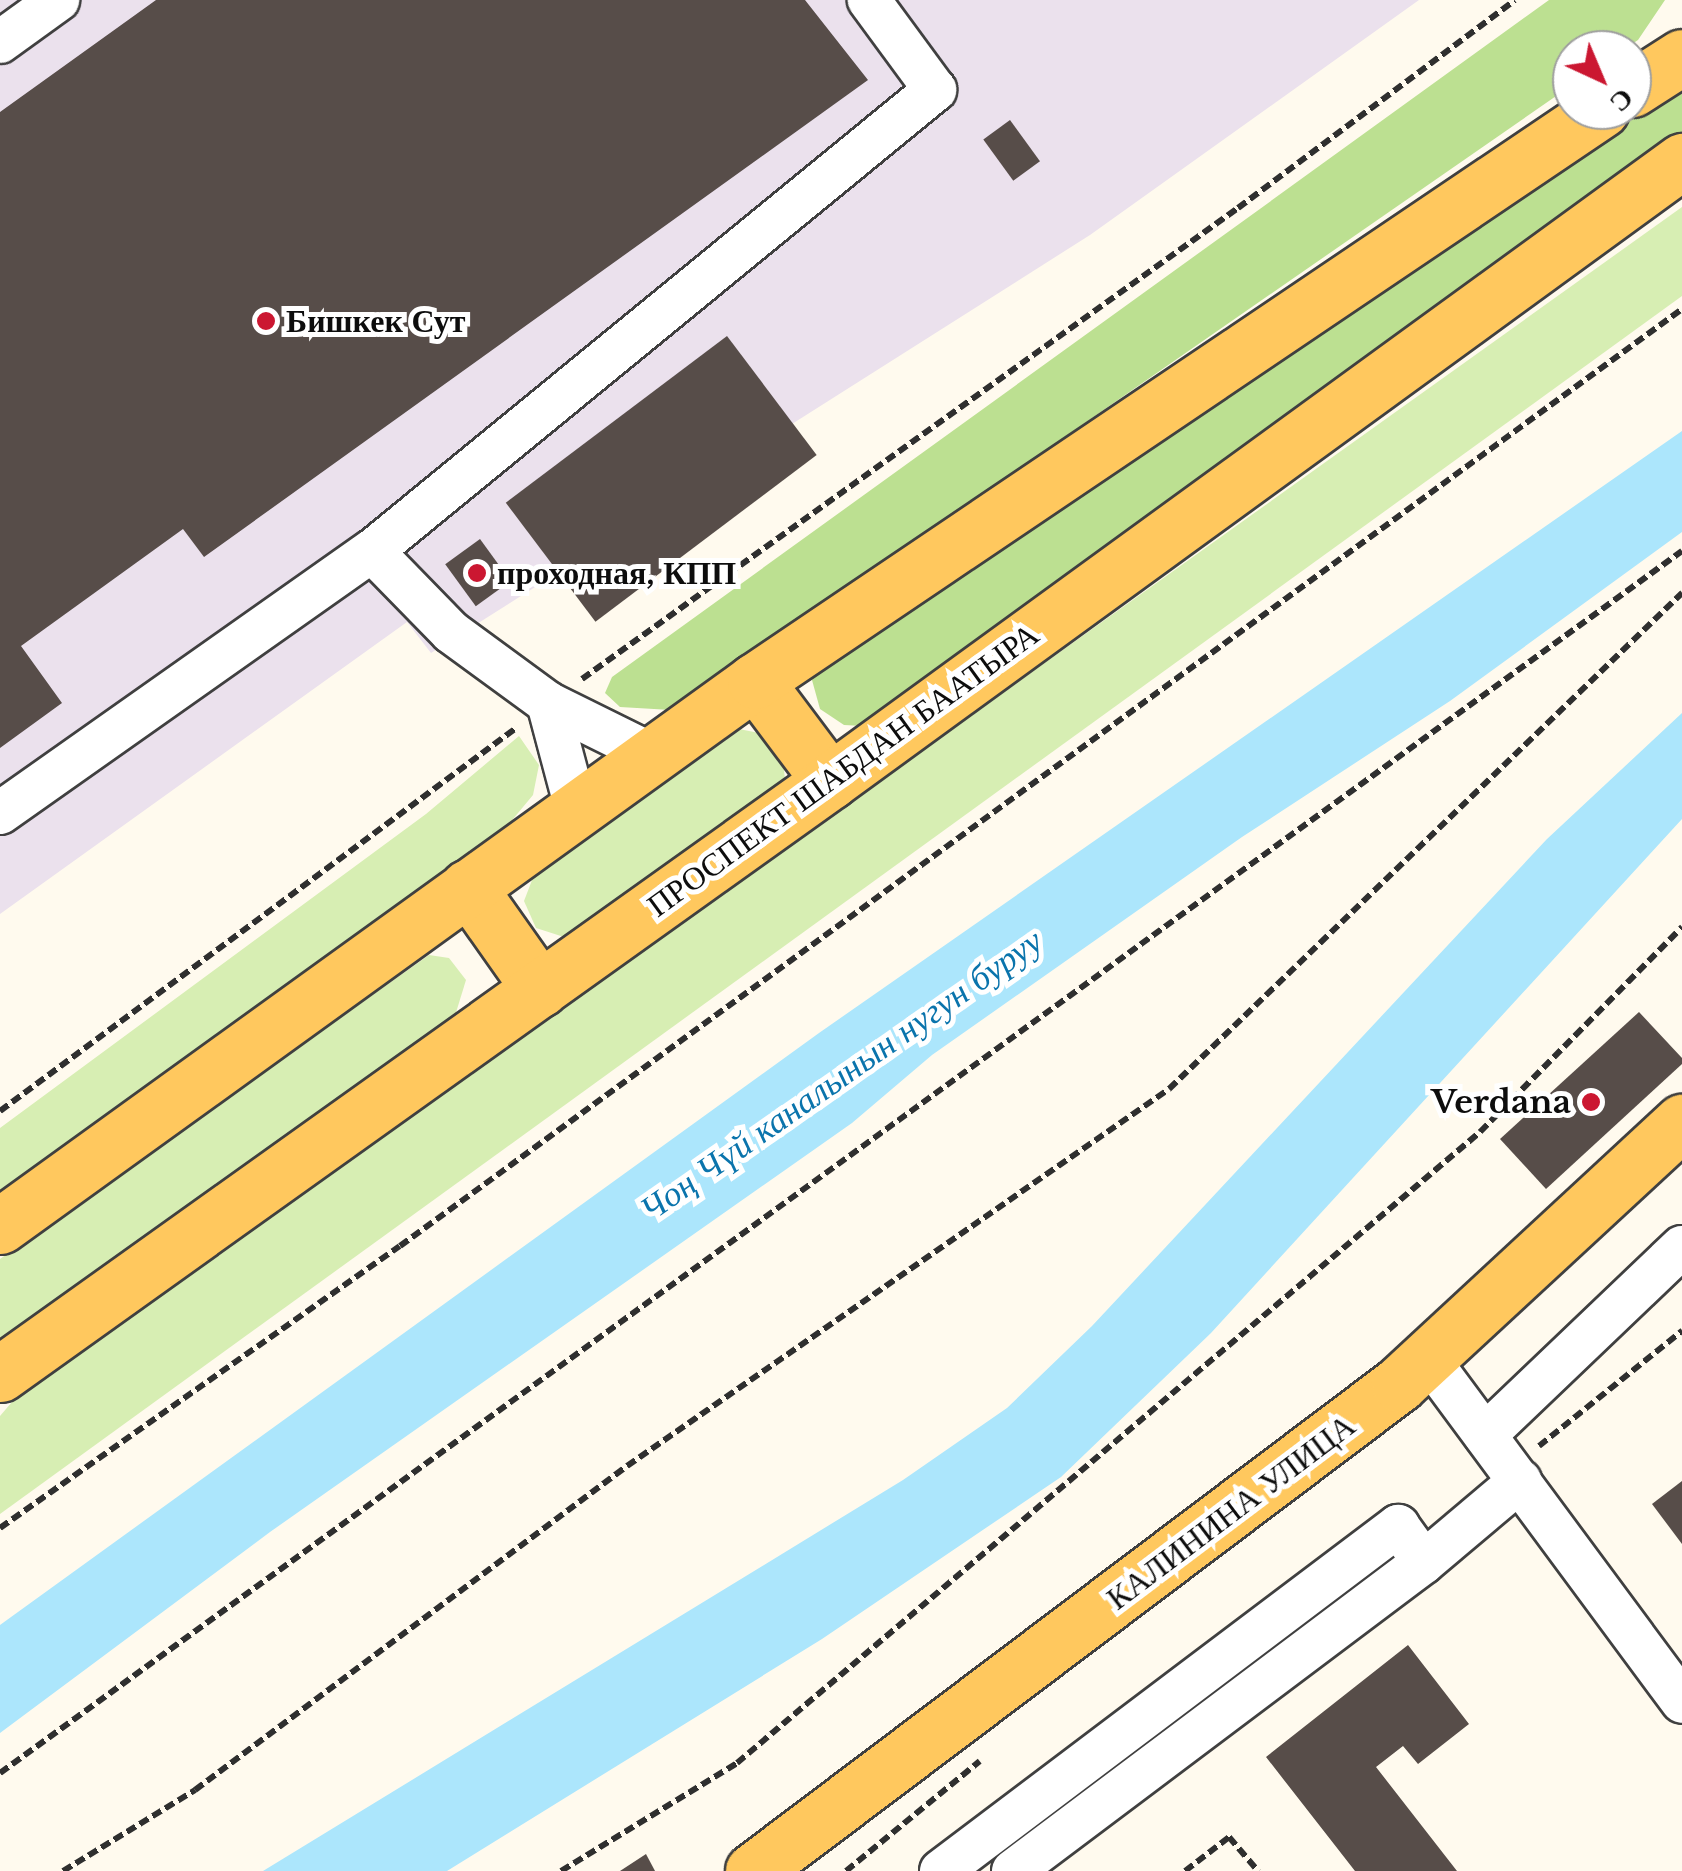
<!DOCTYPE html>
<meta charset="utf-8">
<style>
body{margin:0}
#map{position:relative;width:1682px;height:1871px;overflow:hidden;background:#fffaee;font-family:"Libre Baskerville",serif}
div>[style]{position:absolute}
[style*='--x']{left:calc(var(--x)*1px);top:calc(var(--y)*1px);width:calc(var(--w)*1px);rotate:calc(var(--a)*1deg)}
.industrial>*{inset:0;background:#ebe1ed}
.green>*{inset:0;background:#d7eeb3}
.forest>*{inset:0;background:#bce091}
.water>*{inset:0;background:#ace6fc}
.building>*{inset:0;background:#574d49;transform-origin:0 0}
.path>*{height:6px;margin-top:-3px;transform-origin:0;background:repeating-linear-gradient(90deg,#2f2f2f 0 10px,transparent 0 15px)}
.roads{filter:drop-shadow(2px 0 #404040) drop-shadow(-2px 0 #404040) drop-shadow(0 2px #404040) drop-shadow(0 -2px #404040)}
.minor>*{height:42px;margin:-21px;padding:0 21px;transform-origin:21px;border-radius:21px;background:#fff}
.major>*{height:55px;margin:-27.5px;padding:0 27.5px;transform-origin:27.5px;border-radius:27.5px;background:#ffc85e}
.dots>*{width:28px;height:28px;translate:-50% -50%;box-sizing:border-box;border:5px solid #fff;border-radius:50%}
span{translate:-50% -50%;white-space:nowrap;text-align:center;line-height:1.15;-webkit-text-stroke:10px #fff;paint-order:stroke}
.poi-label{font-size:32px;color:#0d0d0d;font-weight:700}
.left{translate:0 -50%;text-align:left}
.right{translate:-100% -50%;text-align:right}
.street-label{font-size:32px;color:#0d0d0d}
.water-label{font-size:35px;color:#0a74ac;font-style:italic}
.north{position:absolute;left:1552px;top:30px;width:100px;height:100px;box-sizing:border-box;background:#fff;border:2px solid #9e9e9e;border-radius:50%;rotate:136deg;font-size:28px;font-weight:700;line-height:40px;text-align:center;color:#0d0d0d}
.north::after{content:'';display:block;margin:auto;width:35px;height:45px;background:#cb1731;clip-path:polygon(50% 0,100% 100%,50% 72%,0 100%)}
</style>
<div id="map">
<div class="industrial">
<i style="clip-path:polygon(0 0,1419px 0,1090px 235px,431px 653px,407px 622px,0 914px)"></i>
</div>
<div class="green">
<i style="clip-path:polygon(1682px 207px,1682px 296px,0 1514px,0 1416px,12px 1402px)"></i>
<i style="clip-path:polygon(734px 728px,764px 734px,783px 761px,785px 779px,779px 792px,564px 937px,536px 928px,524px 901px,534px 875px)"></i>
<i style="clip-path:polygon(519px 736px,539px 765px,533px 795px,503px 831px,0 1196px,0 1128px,426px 814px)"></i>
<i style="clip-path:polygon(429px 955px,449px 958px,466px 980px,454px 1019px,0 1343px,0 1259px)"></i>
</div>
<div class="forest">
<i style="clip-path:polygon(1549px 0,1665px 0,1638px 40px,1623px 50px,1572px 50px,1572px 85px,671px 710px,620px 707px,605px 693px,612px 677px)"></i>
<i style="clip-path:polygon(1682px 87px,1682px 143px,863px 726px,844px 725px,820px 709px,812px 680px,816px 670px,1495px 203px)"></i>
</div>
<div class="water">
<i style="clip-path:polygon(1682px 431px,1682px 532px,1450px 701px,1242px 837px,932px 1055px,852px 1123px,270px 1532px,0 1733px,0 1625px,819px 1033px)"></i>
<i style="clip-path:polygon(1682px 713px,1682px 819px,1211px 1333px,1061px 1477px,822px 1639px,447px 1871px,263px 1871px,903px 1480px,1007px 1408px,1092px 1326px,1547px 839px)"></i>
</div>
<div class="building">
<i style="clip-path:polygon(156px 0,805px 0,868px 80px,204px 557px,183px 529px,21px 646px,62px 703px,0 748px,0 112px)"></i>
<i style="left:1010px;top:120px;width:51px;height:33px;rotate:54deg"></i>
<i style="left:727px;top:336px;width:149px;height:277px;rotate:53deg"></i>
<i style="left:480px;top:539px;width:52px;height:43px;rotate:54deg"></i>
<i style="clip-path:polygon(1639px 1012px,1682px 1058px,1682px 1064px,1546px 1189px,1500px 1139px)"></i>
<i style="clip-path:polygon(1682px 1481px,1682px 1544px,1652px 1504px)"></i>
<i style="clip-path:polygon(1408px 1645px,1469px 1724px,1418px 1764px,1403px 1746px,1376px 1767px,1457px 1871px,1355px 1871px,1266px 1757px)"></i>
<i style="clip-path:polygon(646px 1854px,655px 1871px,620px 1871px)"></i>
</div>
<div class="path">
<i style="--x:582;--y:679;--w:808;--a:-35.68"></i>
<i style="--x:1238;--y:208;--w:346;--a:-36.9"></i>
<i style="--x:0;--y:1111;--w:643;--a:-36.58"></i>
<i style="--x:1539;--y:1446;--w:184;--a:-38.8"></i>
<i style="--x:0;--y:1528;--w:489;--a:-35.2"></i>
<i style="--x:400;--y:1246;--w:1588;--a:-36.16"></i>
<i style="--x:0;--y:1773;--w:2079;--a:-36"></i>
<i style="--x:63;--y:1871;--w:155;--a:-31.5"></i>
<i style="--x:195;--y:1790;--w:540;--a:-36.87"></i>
<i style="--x:627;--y:1466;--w:660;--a:-34.82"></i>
<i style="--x:1169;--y:1089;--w:714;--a:-44.03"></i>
<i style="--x:561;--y:1871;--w:206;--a:-31.5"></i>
<i style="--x:737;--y:1763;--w:975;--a:-40.34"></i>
<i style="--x:1480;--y:1132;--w:288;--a:-45.4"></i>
<i style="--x:846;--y:1871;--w:173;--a:-39.4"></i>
<i style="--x:1185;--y:1871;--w:56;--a:-37.7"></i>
<i style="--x:1229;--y:1837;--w:45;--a:49.5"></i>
</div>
<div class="roads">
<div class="minor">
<i style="--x:0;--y:42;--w:72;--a:-35.9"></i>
<i style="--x:372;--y:551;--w:728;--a:-39.31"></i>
<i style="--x:935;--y:90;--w:112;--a:-126.3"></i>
<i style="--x:548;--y:703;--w:109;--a:75.1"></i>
<i style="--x:0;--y:813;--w:455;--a:-35.2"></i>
<i style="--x:372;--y:551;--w:113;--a:45.7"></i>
<i style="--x:451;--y:632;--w:120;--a:36.2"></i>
<i style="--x:548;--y:703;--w:115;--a:26.3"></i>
<i style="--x:1427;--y:1357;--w:429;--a:53.5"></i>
<i style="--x:1485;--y:1435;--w:272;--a:-43.7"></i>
<i style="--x:941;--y:1871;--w:573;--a:-37.05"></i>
<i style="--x:1398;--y:1526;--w:44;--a:54.2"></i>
<i style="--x:1013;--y:1871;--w:514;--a:-36.94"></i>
<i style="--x:1424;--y:1562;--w:126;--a:-40.2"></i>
</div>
<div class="major">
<i style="--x:1632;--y:89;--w:59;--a:-32.6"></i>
<i style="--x:755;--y:681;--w:125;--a:53.1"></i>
<i style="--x:468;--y:887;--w:125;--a:54.8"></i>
<i style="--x:0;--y:1226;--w:931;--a:-35.82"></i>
<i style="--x:755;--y:681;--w:1021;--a:-34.02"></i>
<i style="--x:0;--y:1374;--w:1020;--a:-35.54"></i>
<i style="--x:830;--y:781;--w:1054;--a:-36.04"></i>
<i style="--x:753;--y:1871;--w:809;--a:-37.01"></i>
<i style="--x:1399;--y:1384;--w:386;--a:-42.8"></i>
</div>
</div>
<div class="dots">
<i style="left:266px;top:321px;background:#cb1731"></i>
<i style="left:477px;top:573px;background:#cb1731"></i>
<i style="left:1591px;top:1102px;background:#cb1731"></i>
</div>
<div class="poi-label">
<span class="left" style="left:286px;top:321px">Бишкек Сут</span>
<span class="left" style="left:497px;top:573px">проходная, КПП</span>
<span class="right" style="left:1571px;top:1102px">Verdana</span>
</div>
<div class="street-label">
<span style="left:843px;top:770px;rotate:-36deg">ПРОСПЕКТ ШАБДАН БААТЫРА</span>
<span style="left:1231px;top:1512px;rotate:-37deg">КАЛИНИНА УЛИЦА</span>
</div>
<div class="water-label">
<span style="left:841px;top:1075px;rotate:-35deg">Чоң Чүй каналынын нугун буруу</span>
</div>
<div class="north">С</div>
</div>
